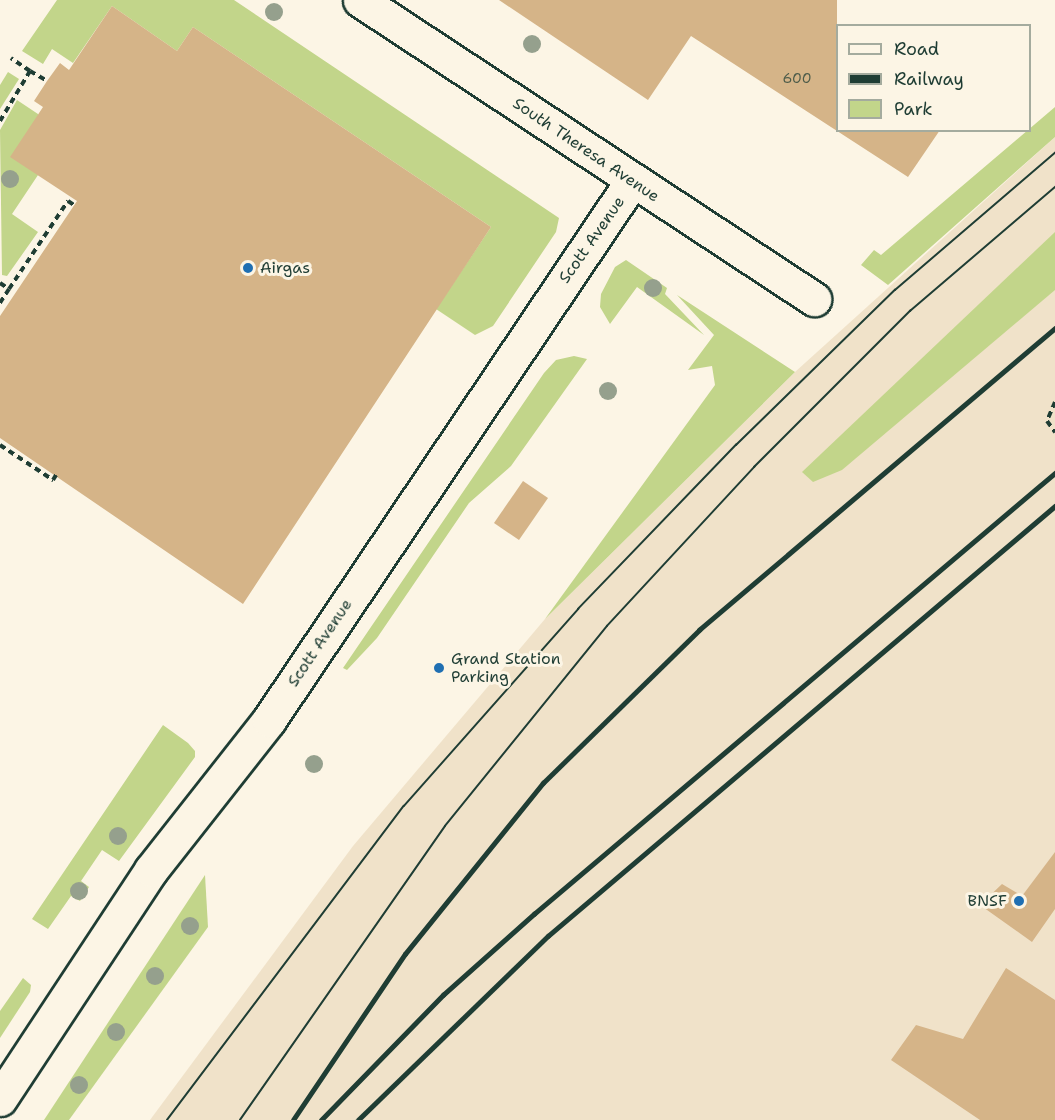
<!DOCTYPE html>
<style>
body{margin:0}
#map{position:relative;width:1055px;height:1120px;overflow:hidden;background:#fcf5e5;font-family:"Shantell Sans",sans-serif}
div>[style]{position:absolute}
.built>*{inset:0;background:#f0e2c9}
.green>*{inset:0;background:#c2d58a}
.building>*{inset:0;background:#d5b488}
.path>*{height:4px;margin-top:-2px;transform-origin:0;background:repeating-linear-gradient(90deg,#1f3d34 0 6px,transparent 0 10.5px)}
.roads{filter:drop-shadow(2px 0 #1f3d34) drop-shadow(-2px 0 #1f3d34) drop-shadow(0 2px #1f3d34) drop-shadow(0 -2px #1f3d34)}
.minor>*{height:33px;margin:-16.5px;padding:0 16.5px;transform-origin:16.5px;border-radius:16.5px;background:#fcf5e5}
.tram>*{height:1.5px;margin:-0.75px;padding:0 0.75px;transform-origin:0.75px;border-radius:0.75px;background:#1f3d34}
.rail>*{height:4.5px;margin:-2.25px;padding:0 2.25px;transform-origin:2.25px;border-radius:2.25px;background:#1f3d34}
.trees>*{width:18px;height:18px;margin:-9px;border-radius:50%;background:#95a08d}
.dots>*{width:16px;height:16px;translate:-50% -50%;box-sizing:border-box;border:3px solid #fcf5e5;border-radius:50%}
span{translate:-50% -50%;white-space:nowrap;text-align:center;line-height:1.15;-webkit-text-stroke:6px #fcf5e5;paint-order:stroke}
.number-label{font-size:14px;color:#4c5b49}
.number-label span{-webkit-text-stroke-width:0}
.street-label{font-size:16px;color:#1f3d34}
.poi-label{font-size:16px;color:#1f3d34}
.left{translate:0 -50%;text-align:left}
.right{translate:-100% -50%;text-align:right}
.legend{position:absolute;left:836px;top:24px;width:195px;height:108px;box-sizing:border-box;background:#fcf5e5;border:2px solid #a4ab9e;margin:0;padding:8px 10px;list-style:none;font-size:18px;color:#1f3d34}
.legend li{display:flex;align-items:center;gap:12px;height:30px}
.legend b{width:30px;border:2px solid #a4ab9e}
</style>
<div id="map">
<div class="built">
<div style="clip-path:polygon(1055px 137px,1055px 1120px,150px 1120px,353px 846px,545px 619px,795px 372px)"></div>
</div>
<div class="green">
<div style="clip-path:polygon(57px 0,234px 0,559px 218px,556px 232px,493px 326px,475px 335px,436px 309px,491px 227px,193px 27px,177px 51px,112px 6px,73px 63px,52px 49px,43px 64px,22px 51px)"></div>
<div style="clip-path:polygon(8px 72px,19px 79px,0 109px,0 85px)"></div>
<div style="clip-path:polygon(17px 100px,38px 114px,38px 175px,12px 214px,38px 232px,7px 276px,2px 275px,0 130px)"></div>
<div style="clip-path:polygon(1055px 107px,1055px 137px,888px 285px,861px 265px,874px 250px,881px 255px)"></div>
<div style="clip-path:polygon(1055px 232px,1055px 290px,842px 470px,813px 482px,802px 472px)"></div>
<div style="clip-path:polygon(626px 260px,667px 288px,665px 294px,704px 335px,637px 287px,610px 324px,600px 307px,601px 294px,615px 267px)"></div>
<div style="clip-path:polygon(677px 295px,795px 372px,545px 619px,715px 385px,712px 366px,688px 370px,714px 335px)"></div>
<div style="clip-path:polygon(574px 356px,587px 359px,511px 466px,469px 503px,377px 638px,347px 670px,343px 668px,544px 373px,556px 360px)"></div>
<div style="clip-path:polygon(163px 725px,188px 743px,195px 751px,195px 757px,119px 861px,102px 850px,81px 881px,89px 887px,80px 901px,71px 896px,48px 929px,32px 919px)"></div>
<div style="clip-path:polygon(205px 875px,208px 927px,69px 1120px,44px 1120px)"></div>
<div style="clip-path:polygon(23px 978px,31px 985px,30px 992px,0 1038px,0 1011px)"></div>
</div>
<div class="building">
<div style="clip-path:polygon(499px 0,837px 0,837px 130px,940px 130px,908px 177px,691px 36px,648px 100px)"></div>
<div style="clip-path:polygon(112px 6px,177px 51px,193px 27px,491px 227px,243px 604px,0 438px,0 316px,77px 201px,10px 157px,43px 107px,34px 101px,47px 81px,60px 63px,69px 70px)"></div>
<div style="clip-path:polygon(523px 481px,548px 498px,519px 540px,494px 523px)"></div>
<div style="clip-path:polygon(1055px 852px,1055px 909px,1032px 942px,980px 905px,1002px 884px,1022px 896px)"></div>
<div style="clip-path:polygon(1006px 968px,1055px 1000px,1055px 1120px,980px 1120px,891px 1060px,916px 1025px,963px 1039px)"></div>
</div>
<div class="path">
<div style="left:30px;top:71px;width:20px;rotate:30deg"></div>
<div style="left:0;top:121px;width:58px;rotate:-59deg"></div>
<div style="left:30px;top:71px;width:23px;rotate:-146deg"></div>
<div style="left:0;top:283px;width:11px;rotate:34deg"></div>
<div style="left:9px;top:289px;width:17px;rotate:123deg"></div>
<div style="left:9px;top:289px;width:106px;rotate:-56.2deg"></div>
<div style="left:68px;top:201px;width:7px;rotate:34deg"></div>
<div style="left:1055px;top:402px;width:21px;rotate:113deg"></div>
<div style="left:1047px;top:421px;width:14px;rotate:54deg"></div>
<div style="left:0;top:445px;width:64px;rotate:33.4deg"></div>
<div style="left:53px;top:480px;width:6px;rotate:-59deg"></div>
</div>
<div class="roads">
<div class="minor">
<div style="left:360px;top:0;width:544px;rotate:33.37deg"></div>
<div style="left:0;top:1099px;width:274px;rotate:-56.6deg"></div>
<div style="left:151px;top:870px;width:191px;rotate:-51.8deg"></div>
<div style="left:269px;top:720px;width:650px;rotate:-56.04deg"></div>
</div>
</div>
<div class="tram">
<div style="left:167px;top:1120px;width:393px;rotate:-53deg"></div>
<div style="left:404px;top:806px;width:263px;rotate:-48.5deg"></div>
<div style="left:578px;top:609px;width:228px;rotate:-46.1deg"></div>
<div style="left:736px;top:445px;width:222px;rotate:-44.3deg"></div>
<div style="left:895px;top:290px;width:211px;rotate:-40.6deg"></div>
<div style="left:240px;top:1120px;width:358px;rotate:-55.1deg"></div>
<div style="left:445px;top:826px;width:257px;rotate:-51deg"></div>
<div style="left:607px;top:626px;width:217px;rotate:-47.2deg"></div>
<div style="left:754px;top:467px;width:221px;rotate:-45deg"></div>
<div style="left:910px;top:311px;width:191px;rotate:-40.5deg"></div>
</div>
<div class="rail">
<div style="left:293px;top:1120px;width:200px;rotate:-56deg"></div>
<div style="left:405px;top:954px;width:220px;rotate:-51.1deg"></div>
<div style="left:543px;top:783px;width:219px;rotate:-44.4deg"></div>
<div style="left:699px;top:630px;width:467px;rotate:-40.3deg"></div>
<div style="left:321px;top:1120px;width:175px;rotate:-45.7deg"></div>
<div style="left:443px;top:995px;width:122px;rotate:-41.7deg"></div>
<div style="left:534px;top:914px;width:683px;rotate:-40.25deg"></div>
<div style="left:358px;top:1120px;width:264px;rotate:-44.1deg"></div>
<div style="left:548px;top:936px;width:665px;rotate:-40.3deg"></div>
</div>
<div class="trees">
<div style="left:274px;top:12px"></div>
<div style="left:532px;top:44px"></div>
<div style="left:10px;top:179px"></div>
<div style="left:653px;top:288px"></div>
<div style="left:608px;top:391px"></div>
<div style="left:314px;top:764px"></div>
<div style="left:118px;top:836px"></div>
<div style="left:79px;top:891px"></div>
<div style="left:190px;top:926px"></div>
<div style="left:155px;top:976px"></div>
<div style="left:116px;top:1032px"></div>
<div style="left:79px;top:1085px"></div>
</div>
<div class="dots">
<div style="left:248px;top:268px;background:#1f6fb2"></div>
<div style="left:439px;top:668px;background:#1f6fb2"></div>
<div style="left:1019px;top:901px;background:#1f6fb2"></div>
</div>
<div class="number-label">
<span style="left:797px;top:78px">600</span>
</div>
<div class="street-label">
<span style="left:586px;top:150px;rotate:34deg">South Theresa Avenue</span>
<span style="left:592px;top:240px;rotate:-55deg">Scott Avenue</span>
<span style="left:320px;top:643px;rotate:-56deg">Scott Avenue</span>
</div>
<div class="poi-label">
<span class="left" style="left:260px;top:268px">Airgas</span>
<span class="left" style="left:451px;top:668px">Grand Station<br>Parking</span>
<span class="right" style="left:1007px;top:901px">BNSF</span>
</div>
<ul class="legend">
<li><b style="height:8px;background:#fcf5e5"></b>Road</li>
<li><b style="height:8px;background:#1f3d34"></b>Railway</li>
<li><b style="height:16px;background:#c2d58a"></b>Park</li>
</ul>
</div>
